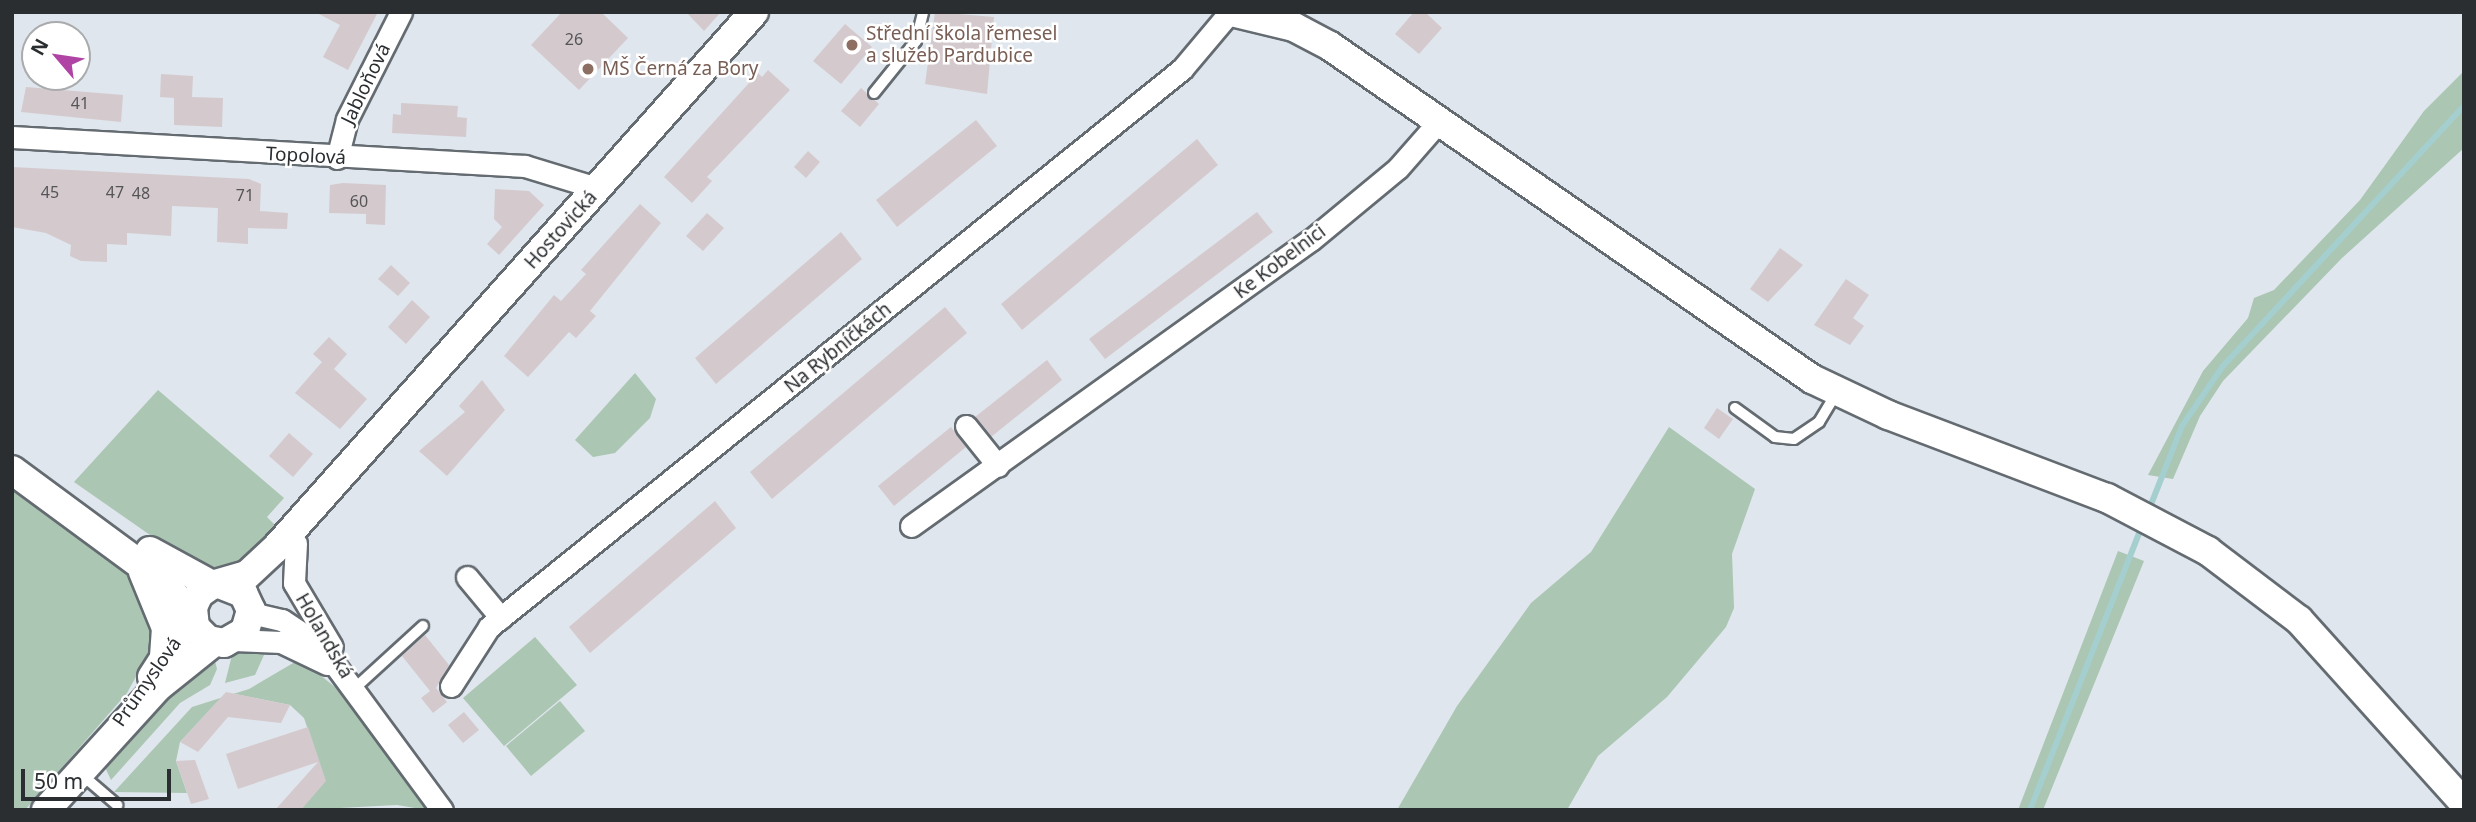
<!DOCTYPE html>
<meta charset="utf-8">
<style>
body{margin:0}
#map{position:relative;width:2476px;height:822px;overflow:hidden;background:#dfe6ed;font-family:"Noto Sans",sans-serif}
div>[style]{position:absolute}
.green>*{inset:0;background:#abc6b3}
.stream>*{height:6px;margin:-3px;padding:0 3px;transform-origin:3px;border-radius:3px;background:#a5cece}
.building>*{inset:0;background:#d4cace}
.roads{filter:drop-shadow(2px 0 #646b71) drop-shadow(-2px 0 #646b71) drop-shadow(0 2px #646b71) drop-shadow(0 -2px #646b71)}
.lane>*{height:10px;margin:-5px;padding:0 5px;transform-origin:5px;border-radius:5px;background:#fff}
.street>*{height:21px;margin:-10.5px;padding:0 10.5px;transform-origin:10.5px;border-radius:10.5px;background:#fff}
.secondary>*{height:28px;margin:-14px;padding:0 14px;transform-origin:14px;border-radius:14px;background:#fff}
.dots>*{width:19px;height:19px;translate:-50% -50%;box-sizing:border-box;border:4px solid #fff;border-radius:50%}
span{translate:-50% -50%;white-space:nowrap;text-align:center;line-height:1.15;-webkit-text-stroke:5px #fff;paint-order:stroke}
.number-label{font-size:16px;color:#555558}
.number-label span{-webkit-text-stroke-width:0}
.education-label{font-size:19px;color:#785e54}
.left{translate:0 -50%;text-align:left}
.street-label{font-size:19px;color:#2b2e31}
.frame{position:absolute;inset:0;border:14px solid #2b2e31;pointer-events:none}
.north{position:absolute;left:21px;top:21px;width:70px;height:70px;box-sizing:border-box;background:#fff;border:2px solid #aaabad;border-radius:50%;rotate:299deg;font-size:19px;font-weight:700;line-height:28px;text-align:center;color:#2b2e31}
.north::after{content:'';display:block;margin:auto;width:24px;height:32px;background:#af44a4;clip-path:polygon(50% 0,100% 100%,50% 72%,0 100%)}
.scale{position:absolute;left:21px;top:769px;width:150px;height:32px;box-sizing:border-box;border:4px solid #2b2e31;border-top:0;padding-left:9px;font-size:21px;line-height:24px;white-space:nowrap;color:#2b2e31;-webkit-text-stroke:5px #fff;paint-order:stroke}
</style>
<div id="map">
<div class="green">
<div style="clip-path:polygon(2464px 71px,2464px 148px,2342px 258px,2223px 381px,2200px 416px,2173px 479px,2148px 475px,2203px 371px,2248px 318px,2254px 298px,2274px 290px,2360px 200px,2424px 111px)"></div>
<div style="clip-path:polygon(635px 373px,656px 399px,650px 418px,615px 453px,593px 457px,575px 440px)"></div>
<div style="clip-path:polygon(158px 390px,284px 498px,267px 517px,278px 528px,238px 567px,214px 571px,193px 565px,74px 482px)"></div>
<div style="clip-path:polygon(1669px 427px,1755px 489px,1732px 554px,1734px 608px,1726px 627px,1667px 697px,1598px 756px,1567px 810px,1397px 810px,1457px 706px,1531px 603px,1591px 552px)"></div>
<div style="clip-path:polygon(12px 487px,97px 542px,143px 587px,152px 618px,149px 653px,127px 693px,25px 810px,12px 810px)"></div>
<div style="clip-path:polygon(2118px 551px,2144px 561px,2043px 810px,2018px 810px)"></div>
<div style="clip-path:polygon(535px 637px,577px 685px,504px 746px,463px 698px)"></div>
<div style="clip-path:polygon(268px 646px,255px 675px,225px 683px,233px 651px)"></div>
<div style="clip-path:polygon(214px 657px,217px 669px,210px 685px,180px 703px,111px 780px,103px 763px,153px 705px)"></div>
<div style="clip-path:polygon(300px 659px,345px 695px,427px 810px,397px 805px,301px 810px,322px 771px,304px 718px,290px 705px,235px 694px,218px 701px,180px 742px,176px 761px,187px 793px,114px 792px,192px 707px,249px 689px)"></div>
<div style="clip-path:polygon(560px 701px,585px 731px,531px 776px,506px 746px)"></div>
</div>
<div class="stream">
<div style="left:2148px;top:512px;width:92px;rotate:-68.4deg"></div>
<div style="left:2182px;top:426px;width:73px;rotate:-55.7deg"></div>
<div style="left:2223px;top:366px;width:355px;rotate:-47.2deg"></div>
<div style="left:2030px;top:810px;width:306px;rotate:-68.5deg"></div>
</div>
<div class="building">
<div style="clip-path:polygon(315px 12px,378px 12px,348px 70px,323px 57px,340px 25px)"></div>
<div style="clip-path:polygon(562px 12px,601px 12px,628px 38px,579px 90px,531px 45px)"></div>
<div style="clip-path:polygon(686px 12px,721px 12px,704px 31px)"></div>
<div style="clip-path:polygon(935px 12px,994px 17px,987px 94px,925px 84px)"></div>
<div style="clip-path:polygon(1414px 12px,1425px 12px,1442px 28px,1419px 54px,1395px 34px)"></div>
<div style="clip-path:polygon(845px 24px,872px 47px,841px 84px,813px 61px)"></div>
<div style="clip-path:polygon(768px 70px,790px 90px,707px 177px,712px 181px,692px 203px,664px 177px,758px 73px,762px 77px)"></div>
<div style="clip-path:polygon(161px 74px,193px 76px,192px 97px,223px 98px,222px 127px,174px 125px,174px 98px,160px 97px)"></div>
<div style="clip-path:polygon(26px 87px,123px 95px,121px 122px,21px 112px)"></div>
<div style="clip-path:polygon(861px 88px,879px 104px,860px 127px,841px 111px)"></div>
<div style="clip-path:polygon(401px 103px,458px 106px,457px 117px,467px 118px,466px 137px,392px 133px,393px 114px,401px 115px)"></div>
<div style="clip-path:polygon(976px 120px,997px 146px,897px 227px,876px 200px)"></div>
<div style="clip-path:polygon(1197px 139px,1218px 165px,1022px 330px,1001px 304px)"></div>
<div style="clip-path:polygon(808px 151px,820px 162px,806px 178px,794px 167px)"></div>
<div style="clip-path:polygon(12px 167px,249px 179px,261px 184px,260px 211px,288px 213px,287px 229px,248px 228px,248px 244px,217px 242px,218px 208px,172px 206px,171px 236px,127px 233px,127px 245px,107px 244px,107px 262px,81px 261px,70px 256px,71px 245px,46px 233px,12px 227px)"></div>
<div style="clip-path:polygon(343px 183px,386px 185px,385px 225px,366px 224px,366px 214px,329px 213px,330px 185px)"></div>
<div style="clip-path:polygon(495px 189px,529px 191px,544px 205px,499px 255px,487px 244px,502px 227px,494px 219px)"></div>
<div style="clip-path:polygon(640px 204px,661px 223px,590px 311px,596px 316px,576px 338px,569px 332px,528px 377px,504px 356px,554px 295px,561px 301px,586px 274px,581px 270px)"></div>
<div style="clip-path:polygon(1257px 212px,1273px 232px,1105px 359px,1089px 339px)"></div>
<div style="clip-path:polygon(707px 213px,724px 228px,703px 251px,686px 236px)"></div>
<div style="clip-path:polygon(841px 232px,862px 259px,716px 384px,695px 358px)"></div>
<div style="clip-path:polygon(1780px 248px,1803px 265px,1768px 302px,1750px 289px)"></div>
<div style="clip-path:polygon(391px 265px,410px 283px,398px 296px,378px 279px)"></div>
<div style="clip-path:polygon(1846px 279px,1869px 295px,1853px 318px,1864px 326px,1850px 345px,1814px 325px)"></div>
<div style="clip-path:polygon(412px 300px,430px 317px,406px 344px,388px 327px)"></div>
<div style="clip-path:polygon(945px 307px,967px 333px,772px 499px,750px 472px)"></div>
<div style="clip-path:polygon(329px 337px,347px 354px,334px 369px,367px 399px,340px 429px,295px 393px,322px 362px,313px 354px)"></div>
<div style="clip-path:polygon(1047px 360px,1062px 380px,991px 437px,975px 417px)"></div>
<div style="clip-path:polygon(482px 380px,505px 410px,447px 476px,419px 451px,465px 412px,459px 406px)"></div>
<div style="clip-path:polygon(1717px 408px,1733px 419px,1719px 439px,1704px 428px)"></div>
<div style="clip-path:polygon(951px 427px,966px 447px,894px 506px,878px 486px)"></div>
<div style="clip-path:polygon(289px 433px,313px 454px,293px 477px,269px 456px)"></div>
<div style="clip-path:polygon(715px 501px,736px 528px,590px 653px,569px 627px)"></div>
<div style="clip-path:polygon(425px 635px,449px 665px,436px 688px,447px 702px,433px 713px,421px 698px,430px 691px,402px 656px)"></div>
<div style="clip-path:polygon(226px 692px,290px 705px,281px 723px,228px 717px,198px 752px,180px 742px)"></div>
<div style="clip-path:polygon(464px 712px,479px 730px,463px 743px,448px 725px)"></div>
<div style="clip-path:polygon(308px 727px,326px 781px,301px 810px,275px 810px,318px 762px,238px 789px,226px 754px)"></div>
<div style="clip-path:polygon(195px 760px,209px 799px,191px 804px,176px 761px)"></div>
</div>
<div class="roads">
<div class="lane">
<div style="left:874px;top:93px;width:67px;rotate:-51.1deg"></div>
<div style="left:916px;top:41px;width:30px;rotate:-76deg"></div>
<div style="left:1735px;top:408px;width:49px;rotate:35.9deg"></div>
<div style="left:1775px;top:437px;width:19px;rotate:6deg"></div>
<div style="left:1794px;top:439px;width:30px;rotate:-34deg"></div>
<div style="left:1819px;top:422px;width:35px;rotate:-59deg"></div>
<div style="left:355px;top:688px;width:92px;rotate:-42.4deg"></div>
<div style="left:81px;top:774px;width:48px;rotate:40.7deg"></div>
</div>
<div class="street">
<div style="left:12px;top:137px;width:514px;rotate:3.24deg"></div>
<div style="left:525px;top:166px;width:75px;rotate:17deg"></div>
<div style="left:337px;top:158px;width:40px;rotate:-75.6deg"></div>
<div style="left:347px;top:119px;width:120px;rotate:-63.2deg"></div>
<div style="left:966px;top:426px;width:51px;rotate:51.3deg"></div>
<div style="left:911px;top:526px;width:492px;rotate:-35.6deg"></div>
<div style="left:1311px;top:240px;width:113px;rotate:-39.6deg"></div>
<div style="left:1398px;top:168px;width:64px;rotate:-48.8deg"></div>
<div style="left:296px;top:543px;width:40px;rotate:92.9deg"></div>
<div style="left:294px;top:583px;width:74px;rotate:59.3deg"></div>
<div style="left:467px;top:577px;width:53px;rotate:50.3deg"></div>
<div style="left:251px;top:613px;width:32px;rotate:13deg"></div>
<div style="left:282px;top:620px;width:47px;rotate:33.7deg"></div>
<div style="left:321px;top:646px;width:204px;rotate:53.6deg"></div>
<div style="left:234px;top:640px;width:47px;rotate:2.4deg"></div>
<div style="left:281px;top:642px;width:51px;rotate:25.6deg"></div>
<div style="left:451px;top:686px;width:70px;rotate:-57.2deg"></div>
<div style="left:489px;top:627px;width:890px;rotate:-38.84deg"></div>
<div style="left:1182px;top:69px;width:75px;rotate:-49.9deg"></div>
</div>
<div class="secondary">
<div style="left:1231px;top:12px;width:65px;rotate:13.4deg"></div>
<div style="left:1294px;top:27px;width:41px;rotate:27.8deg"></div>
<div style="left:1330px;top:46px;width:586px;rotate:34.64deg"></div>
<div style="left:1812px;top:379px;width:84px;rotate:25.3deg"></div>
<div style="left:1888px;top:415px;width:234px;rotate:20.8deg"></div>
<div style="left:2107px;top:498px;width:114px;rotate:27.7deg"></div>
<div style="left:2208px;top:551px;width:114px;rotate:37.2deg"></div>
<div style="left:2299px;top:620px;width:246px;rotate:48deg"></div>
<div style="left:12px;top:470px;width:185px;rotate:36.4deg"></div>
<div style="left:161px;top:580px;width:47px;rotate:48.5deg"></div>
<div style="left:150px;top:551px;width:71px;rotate:28.7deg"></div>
<div style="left:143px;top:572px;width:61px;rotate:67.7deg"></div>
<div style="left:166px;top:628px;width:31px;rotate:94deg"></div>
<div style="left:219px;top:584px;width:26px;rotate:21deg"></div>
<div style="left:243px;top:593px;width:19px;rotate:65deg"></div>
<div style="left:251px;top:610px;width:22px;rotate:106deg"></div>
<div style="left:245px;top:631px;width:24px;rotate:150deg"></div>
<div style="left:224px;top:643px;width:16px;rotate:-169deg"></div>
<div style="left:208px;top:640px;width:18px;rotate:-135deg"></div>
<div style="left:195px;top:627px;width:20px;rotate:-96deg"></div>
<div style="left:193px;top:607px;width:14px;rotate:-65deg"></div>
<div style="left:199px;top:594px;width:16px;rotate:-35deg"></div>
<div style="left:212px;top:585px;width:36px;rotate:-16deg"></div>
<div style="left:247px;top:575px;width:40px;rotate:-43deg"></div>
<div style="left:276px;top:548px;width:718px;rotate:-48.27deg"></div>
<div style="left:152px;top:677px;width:74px;rotate:-57.2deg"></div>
<div style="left:46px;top:810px;width:168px;rotate:-47.7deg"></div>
<div style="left:159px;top:686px;width:70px;rotate:-38.7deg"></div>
</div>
</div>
<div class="dots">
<div style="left:852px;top:45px;background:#8d6e63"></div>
<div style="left:588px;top:69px;background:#8d6e63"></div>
</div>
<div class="number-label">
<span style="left:574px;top:39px">26</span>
<span style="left:80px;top:103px">41</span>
<span style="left:50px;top:192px">45</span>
<span style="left:115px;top:192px">47</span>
<span style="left:141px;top:193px">48</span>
<span style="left:245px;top:195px">71</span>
<span style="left:359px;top:201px">60</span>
</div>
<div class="education-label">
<span class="left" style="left:866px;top:45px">Střední škola řemesel<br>a služeb Pardubice</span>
<span class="left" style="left:602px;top:69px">MŠ Černá za Bory</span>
</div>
<div class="street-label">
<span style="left:366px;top:84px;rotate:-64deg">Jabloňová</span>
<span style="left:306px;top:156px;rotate:3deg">Topolová</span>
<span style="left:561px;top:230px;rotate:-48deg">Hostovická</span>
<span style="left:1280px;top:262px;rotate:-37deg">Ke Kobelnici</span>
<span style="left:838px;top:348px;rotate:-39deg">Na Rybníčkách</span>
<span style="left:324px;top:636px;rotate:60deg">Holandská</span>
<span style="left:147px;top:682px;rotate:-55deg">Průmyslová</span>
</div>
<div class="frame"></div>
<div class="north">N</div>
<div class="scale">50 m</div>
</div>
